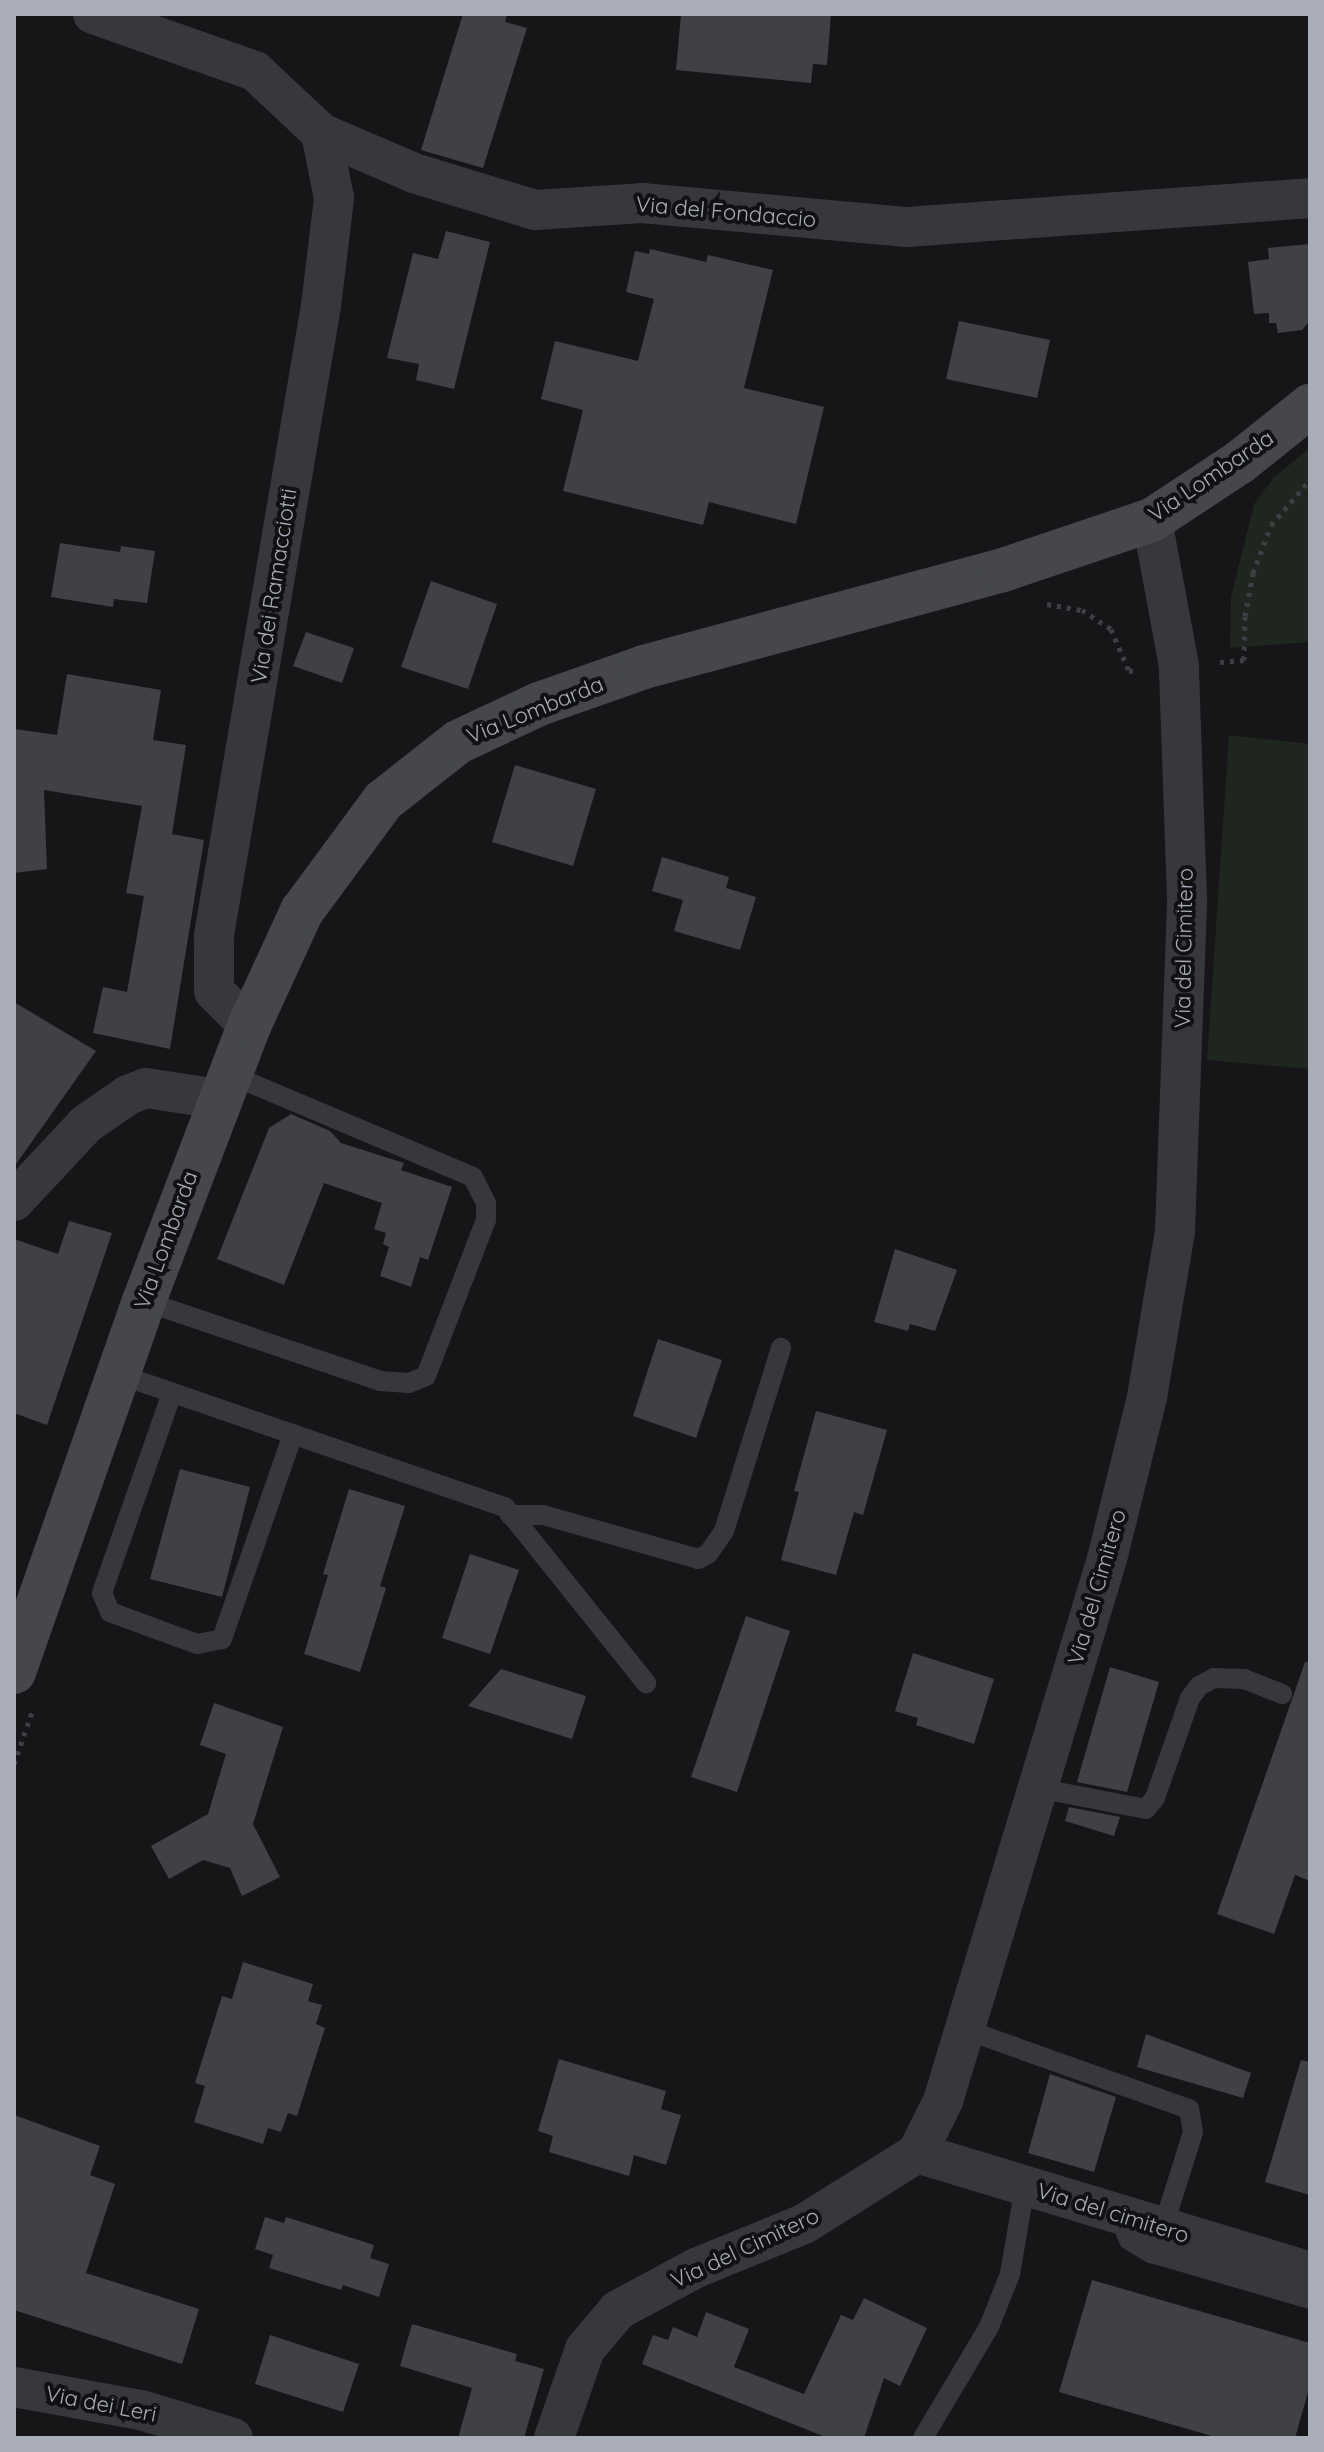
<!DOCTYPE html>
<style>
body{margin:0}
#map{position:relative;width:1324px;height:2452px;overflow:hidden;background:#161618;font-family:Quicksand,sans-serif}
div>[style]{position:absolute}
.green>*{inset:0;background:#1e261f}
.building>*{inset:0;background:#404145}
.path>*{height:5px;margin-top:-2.5px;transform-origin:0;background:repeating-linear-gradient(90deg,#3d3f44 0 4px,transparent 0 10px)}
.lane>*{height:20px;margin:-10px;padding:0 10px;transform-origin:10px;border-radius:10px;background:#37383d}
.street>*{height:40px;margin:-20px;padding:0 20px;transform-origin:20px;border-radius:20px;background:#37383d}
.secondary>*{height:44px;margin:-22px;padding:0 22px;transform-origin:22px;border-radius:22px;background:#45474d}
span{translate:-50% -50%;white-space:nowrap;text-align:center;line-height:1.15;-webkit-text-stroke:8px #111113;paint-order:stroke}
.street-label{font-size:22px;color:#a8adb8}
.frame{position:absolute;inset:0;border:16px solid #a8adb8;pointer-events:none}
</style>
<div id="map">
<div class="green">
<div style="clip-path:polygon(1310px 448px,1310px 642px,1230px 648px,1231px 597px,1254px 504px,1274px 477px)"></div>
<div style="clip-path:polygon(1229px 735px,1310px 744px,1310px 1069px,1207px 1060px)"></div>
</div>
<div class="building">
<div style="clip-path:polygon(463px 14px,507px 14px,505px 22px,527px 28px,483px 168px,421px 150px)"></div>
<div style="clip-path:polygon(681px 14px,831px 14px,827px 65px,813px 64px,811px 83px,676px 70px)"></div>
<div style="clip-path:polygon(446px 231px,490px 242px,454px 389px,416px 380px,419px 364px,387px 358px,413px 253px,438px 259px)"></div>
<div style="clip-path:polygon(1310px 244px,1310px 321px,1302px 330px,1278px 333px,1276px 323px,1269px 323px,1269px 313px,1254px 314px,1248px 262px,1269px 259px,1268px 248px)"></div>
<div style="clip-path:polygon(650px 249px,706px 262px,708px 255px,773px 270px,744px 388px,824px 407px,796px 524px,709px 502px,703px 525px,563px 491px,583px 410px,541px 399px,555px 341px,638px 361px,654px 299px,626px 292px,635px 251px,649px 254px)"></div>
<div style="clip-path:polygon(959px 321px,1050px 340px,1037px 398px,946px 379px)"></div>
<div style="clip-path:polygon(60px 543px,120px 552px,121px 546px,155px 551px,147px 603px,114px 599px,113px 607px,51px 597px)"></div>
<div style="clip-path:polygon(431px 581px,497px 604px,468px 689px,401px 667px)"></div>
<div style="clip-path:polygon(306px 632px,354px 648px,342px 683px,293px 666px)"></div>
<div style="clip-path:polygon(67px 674px,161px 690px,153px 740px,186px 745px,172px 834px,204px 840px,170px 1049px,93px 1033px,103px 987px,127px 992px,144px 896px,126px 893px,142px 806px,44px 790px,47px 869px,14px 873px,14px 729px,57px 735px)"></div>
<div style="clip-path:polygon(515px 765px,596px 789px,573px 866px,492px 842px)"></div>
<div style="clip-path:polygon(662px 857px,729px 877px,726px 888px,756px 897px,740px 950px,674px 931px,683px 900px,652px 891px)"></div>
<div style="clip-path:polygon(14px 1002px,96px 1051px,14px 1167px)"></div>
<div style="clip-path:polygon(291px 1114px,330px 1131px,341px 1143px,404px 1163px,401px 1170px,452px 1187px,428px 1260px,420px 1257px,411px 1287px,380px 1276px,389px 1247px,383px 1244px,386px 1233px,374px 1229px,382px 1203px,324px 1183px,284px 1285px,217px 1259px,269px 1128px)"></div>
<div style="clip-path:polygon(69px 1221px,112px 1233px,47px 1425px,14px 1413px,14px 1239px,58px 1254px)"></div>
<div style="clip-path:polygon(895px 1249px,957px 1270px,935px 1331px,910px 1324px,908px 1331px,874px 1322px)"></div>
<div style="clip-path:polygon(658px 1339px,722px 1360px,696px 1438px,633px 1416px)"></div>
<div style="clip-path:polygon(816px 1411px,887px 1430px,863px 1515px,854px 1512px,836px 1575px,781px 1560px,799px 1492px,794px 1491px)"></div>
<div style="clip-path:polygon(180px 1469px,250px 1487px,222px 1597px,150px 1579px)"></div>
<div style="clip-path:polygon(349px 1489px,405px 1506px,380px 1586px,386px 1588px,360px 1672px,304px 1654px,328px 1575px,323px 1574px)"></div>
<div style="clip-path:polygon(470px 1554px,519px 1570px,490px 1654px,442px 1638px)"></div>
<div style="clip-path:polygon(746px 1616px,790px 1631px,737px 1792px,691px 1777px)"></div>
<div style="clip-path:polygon(913px 1653px,994px 1679px,974px 1744px,916px 1725px,918px 1718px,895px 1711px)"></div>
<div style="clip-path:polygon(1305px 1662px,1310px 1662px,1310px 1881px,1295px 1875px,1274px 1934px,1217px 1914px)"></div>
<div style="clip-path:polygon(1110px 1667px,1159px 1682px,1127px 1792px,1077px 1782px)"></div>
<div style="clip-path:polygon(501px 1669px,586px 1696px,572px 1739px,468px 1706px)"></div>
<div style="clip-path:polygon(214px 1703px,283px 1727px,253px 1824px,280px 1877px,242px 1896px,230px 1868px,203px 1860px,169px 1879px,151px 1846px,208px 1814px,226px 1754px,200px 1745px)"></div>
<div style="clip-path:polygon(1069px 1807px,1120px 1817px,1114px 1836px,1065px 1821px)"></div>
<div style="clip-path:polygon(243px 1962px,313px 1984px,308px 2001px,322px 2005px,316px 2024px,325px 2028px,297px 2116px,288px 2113px,281px 2132px,268px 2128px,263px 2144px,194px 2122px,205px 2086px,195px 2083px,222px 1996px,232px 1999px)"></div>
<div style="clip-path:polygon(1146px 2034px,1251px 2073px,1243px 2098px,1137px 2067px)"></div>
<div style="clip-path:polygon(559px 2059px,666px 2091px,661px 2109px,681px 2115px,666px 2165px,634px 2155px,629px 2176px,549px 2152px,553px 2136px,538px 2131px)"></div>
<div style="clip-path:polygon(1301px 2060px,1310px 2062px,1310px 2195px,1265px 2182px)"></div>
<div style="clip-path:polygon(1050px 2074px,1116px 2097px,1094px 2172px,1028px 2153px)"></div>
<div style="clip-path:polygon(14px 2115px,100px 2146px,90px 2175px,115px 2184px,86px 2273px,199px 2309px,182px 2364px,14px 2310px)"></div>
<div style="clip-path:polygon(265px 2217px,284px 2223px,286px 2217px,374px 2245px,370px 2258px,389px 2264px,379px 2297px,343px 2285px,341px 2290px,269px 2268px,273px 2255px,255px 2249px)"></div>
<div style="clip-path:polygon(1092px 2280px,1310px 2343px,1310px 2385px,1295px 2438px,1219px 2438px,1059px 2392px)"></div>
<div style="clip-path:polygon(864px 2298px,927px 2328px,900px 2386px,884px 2378px,864px 2438px,828px 2438px,642px 2364px,653px 2335px,668px 2340px,673px 2327px,697px 2337px,706px 2312px,749px 2329px,734px 2367px,804px 2394px,841px 2315px,853px 2320px)"></div>
<div style="clip-path:polygon(412px 2324px,517px 2354px,515px 2361px,544px 2369px,524px 2438px,458px 2438px,472px 2388px,400px 2366px)"></div>
<div style="clip-path:polygon(270px 2335px,359px 2364px,343px 2412px,255px 2384px)"></div>
</div>
<div class="path">
<div style="left:1047px;top:604px;width:36px;rotate:10deg"></div>
<div style="left:1082px;top:610px;width:35px;rotate:33deg"></div>
<div style="left:1111px;top:629px;width:46px;rotate:66.8deg"></div>
<div style="left:1129px;top:671px;width:10px;rotate:-6deg"></div>
<div style="left:1220px;top:662px;width:24px;rotate:-5deg"></div>
<div style="left:1244px;top:660px;width:44px;rotate:-88.7deg"></div>
<div style="left:1245px;top:616px;width:44px;rotate:-79.5deg"></div>
<div style="left:1253px;top:573px;width:51px;rotate:-69.4deg"></div>
<div style="left:1271px;top:525px;width:60px;rotate:-49.1deg"></div>
<div style="left:14px;top:1764px;width:55px;rotate:-70.9deg"></div>
</div>
<div class="lane">
<div style="left:144px;top:1301px;width:249px;rotate:18.7deg"></div>
<div style="left:380px;top:1381px;width:29px;rotate:4deg"></div>
<div style="left:409px;top:1383px;width:18px;rotate:-22deg"></div>
<div style="left:426px;top:1376px;width:167px;rotate:-69deg"></div>
<div style="left:486px;top:1220px;width:17px;rotate:-90deg"></div>
<div style="left:486px;top:1203px;width:29px;rotate:-117deg"></div>
<div style="left:473px;top:1177px;width:265px;rotate:-157.1deg"></div>
<div style="left:118px;top:1374px;width:409px;rotate:19deg"></div>
<div style="left:505px;top:1507px;width:226px;rotate:51.3deg"></div>
<div style="left:172px;top:1393px;width:212px;rotate:109.3deg"></div>
<div style="left:102px;top:1593px;width:21px;rotate:67deg"></div>
<div style="left:110px;top:1612px;width:93px;rotate:20.2deg"></div>
<div style="left:197px;top:1644px;width:25px;rotate:-11deg"></div>
<div style="left:222px;top:1639px;width:217px;rotate:-70.9deg"></div>
<div style="left:510px;top:1515px;width:33px"></div>
<div style="left:543px;top:1515px;width:161px;rotate:15.8deg"></div>
<div style="left:698px;top:1559px;width:11px;rotate:-27deg"></div>
<div style="left:708px;top:1554px;width:28px;rotate:-55deg"></div>
<div style="left:724px;top:1531px;width:192px;rotate:-72.7deg"></div>
<div style="left:1037px;top:1788px;width:111px;rotate:10.9deg"></div>
<div style="left:1146px;top:1809px;width:14px;rotate:-51deg"></div>
<div style="left:1155px;top:1798px;width:106px;rotate:-70.7deg"></div>
<div style="left:1190px;top:1698px;width:15px;rotate:-53deg"></div>
<div style="left:1199px;top:1686px;width:17px;rotate:-28deg"></div>
<div style="left:1214px;top:1678px;width:30px;rotate:2deg"></div>
<div style="left:1244px;top:1679px;width:41px;rotate:21.5deg"></div>
<div style="left:964px;top:2029px;width:239px;rotate:19.6deg"></div>
<div style="left:1189px;top:2109px;width:23px;rotate:80deg"></div>
<div style="left:1193px;top:2132px;width:101px;rotate:107.4deg"></div>
<div style="left:1118px;top:2214px;width:28px;rotate:67deg"></div>
<div style="left:1129px;top:2240px;width:26px;rotate:31deg"></div>
<div style="left:1151px;top:2253px;width:166px;rotate:16.1deg"></div>
<div style="left:923px;top:2438px;width:129px;rotate:-59.3deg"></div>
<div style="left:989px;top:2327px;width:57px;rotate:-68.4deg"></div>
<div style="left:1010px;top:2274px;width:89px;rotate:-80.3deg"></div>
</div>
<div class="street">
<div style="left:93px;top:14px;width:172px;rotate:19.4deg"></div>
<div style="left:255px;top:71px;width:91px;rotate:43.2deg"></div>
<div style="left:321px;top:133px;width:101px;rotate:23.3deg"></div>
<div style="left:414px;top:173px;width:127px;rotate:17deg"></div>
<div style="left:535px;top:210px;width:107px;rotate:-3.7deg"></div>
<div style="left:642px;top:203px;width:266px;rotate:5.2deg"></div>
<div style="left:907px;top:227px;width:404px;rotate:-4.1deg"></div>
<div style="left:249px;top:1026px;width:49px;rotate:-135deg"></div>
<div style="left:214px;top:991px;width:56px;rotate:-90deg"></div>
<div style="left:214px;top:935px;width:638px;rotate:-80.35deg"></div>
<div style="left:321px;top:306px;width:109px;rotate:-83.1deg"></div>
<div style="left:334px;top:198px;width:66px;rotate:-101.3deg"></div>
<div style="left:14px;top:1201px;width:105px;rotate:-46.9deg"></div>
<div style="left:86px;top:1124px;width:51px;rotate:-34.6deg"></div>
<div style="left:128px;top:1095px;width:19px;rotate:-21deg"></div>
<div style="left:146px;top:1088px;width:73px;rotate:8.7deg"></div>
<div style="left:917px;top:2153px;width:411px;rotate:16.8deg"></div>
<div style="left:14px;top:2387px;width:129px;rotate:10.3deg"></div>
<div style="left:141px;top:2410px;width:96px;rotate:16.9deg"></div>
<div style="left:554px;top:2438px;width:94px;rotate:-70.8deg"></div>
<div style="left:585px;top:2349px;width:51px;rotate:-49.8deg"></div>
<div style="left:618px;top:2310px;width:89px;rotate:-28.3deg"></div>
<div style="left:696px;top:2268px;width:117px;rotate:-22.2deg"></div>
<div style="left:804px;top:2224px;width:133px;rotate:-32.1deg"></div>
<div style="left:917px;top:2153px;width:58px;rotate:-63.4deg"></div>
<div style="left:943px;top:2101px;width:566px;rotate:-73.17deg"></div>
<div style="left:1107px;top:1559px;width:167px;rotate:-76.1deg"></div>
<div style="left:1147px;top:1397px;width:168px;rotate:-80.4deg"></div>
<div style="left:1175px;top:1231px;width:331px;rotate:-87.9deg"></div>
<div style="left:1187px;top:900px;width:234px;rotate:-92deg"></div>
<div style="left:1179px;top:666px;width:148px;rotate:-100.5deg"></div>
</div>
<div class="secondary">
<div style="left:14px;top:1672px;width:393px;rotate:-70.7deg"></div>
<div style="left:144px;top:1301px;width:294px;rotate:-69.1deg"></div>
<div style="left:249px;top:1026px;width:127px;rotate:-65.3deg"></div>
<div style="left:302px;top:911px;width:137px;rotate:-53.6deg"></div>
<div style="left:383px;top:801px;width:95px;rotate:-38.2deg"></div>
<div style="left:458px;top:742px;width:89px;rotate:-25.1deg"></div>
<div style="left:539px;top:704px;width:111px;rotate:-19.4deg"></div>
<div style="left:644px;top:667px;width:372px;rotate:-15.1deg"></div>
<div style="left:1003px;top:570px;width:157px;rotate:-18.6deg"></div>
<div style="left:1152px;top:520px;width:105px;rotate:-33.4deg"></div>
<div style="left:1240px;top:462px;width:90px;rotate:-38.7deg"></div>
</div>
<div class="street-label">
<span style="left:726px;top:212px;rotate:5deg">Via del Fondaccio</span>
<span style="left:1211px;top:476px;rotate:-34deg">Via Lombarda</span>
<span style="left:274px;top:586px;rotate:-81deg">Via dei Ramacciotti</span>
<span style="left:535px;top:710px;rotate:-22deg">Via Lombarda</span>
<span style="left:1184px;top:948px;rotate:-89deg">Via del Cimitero</span>
<span style="left:166px;top:1240px;rotate:-70deg">Via Lombarda</span>
<span style="left:1097px;top:1587px;rotate:-74deg">Via del Cimitero</span>
<span style="left:1113px;top:2213px;rotate:17deg">Via del cimitero</span>
<span style="left:745px;top:2248px;rotate:-25deg">Via del Cimitero</span>
<span style="left:101px;top:2404px;rotate:11deg">Via dei Leri</span>
</div>
<div class="frame"></div>
</div>
